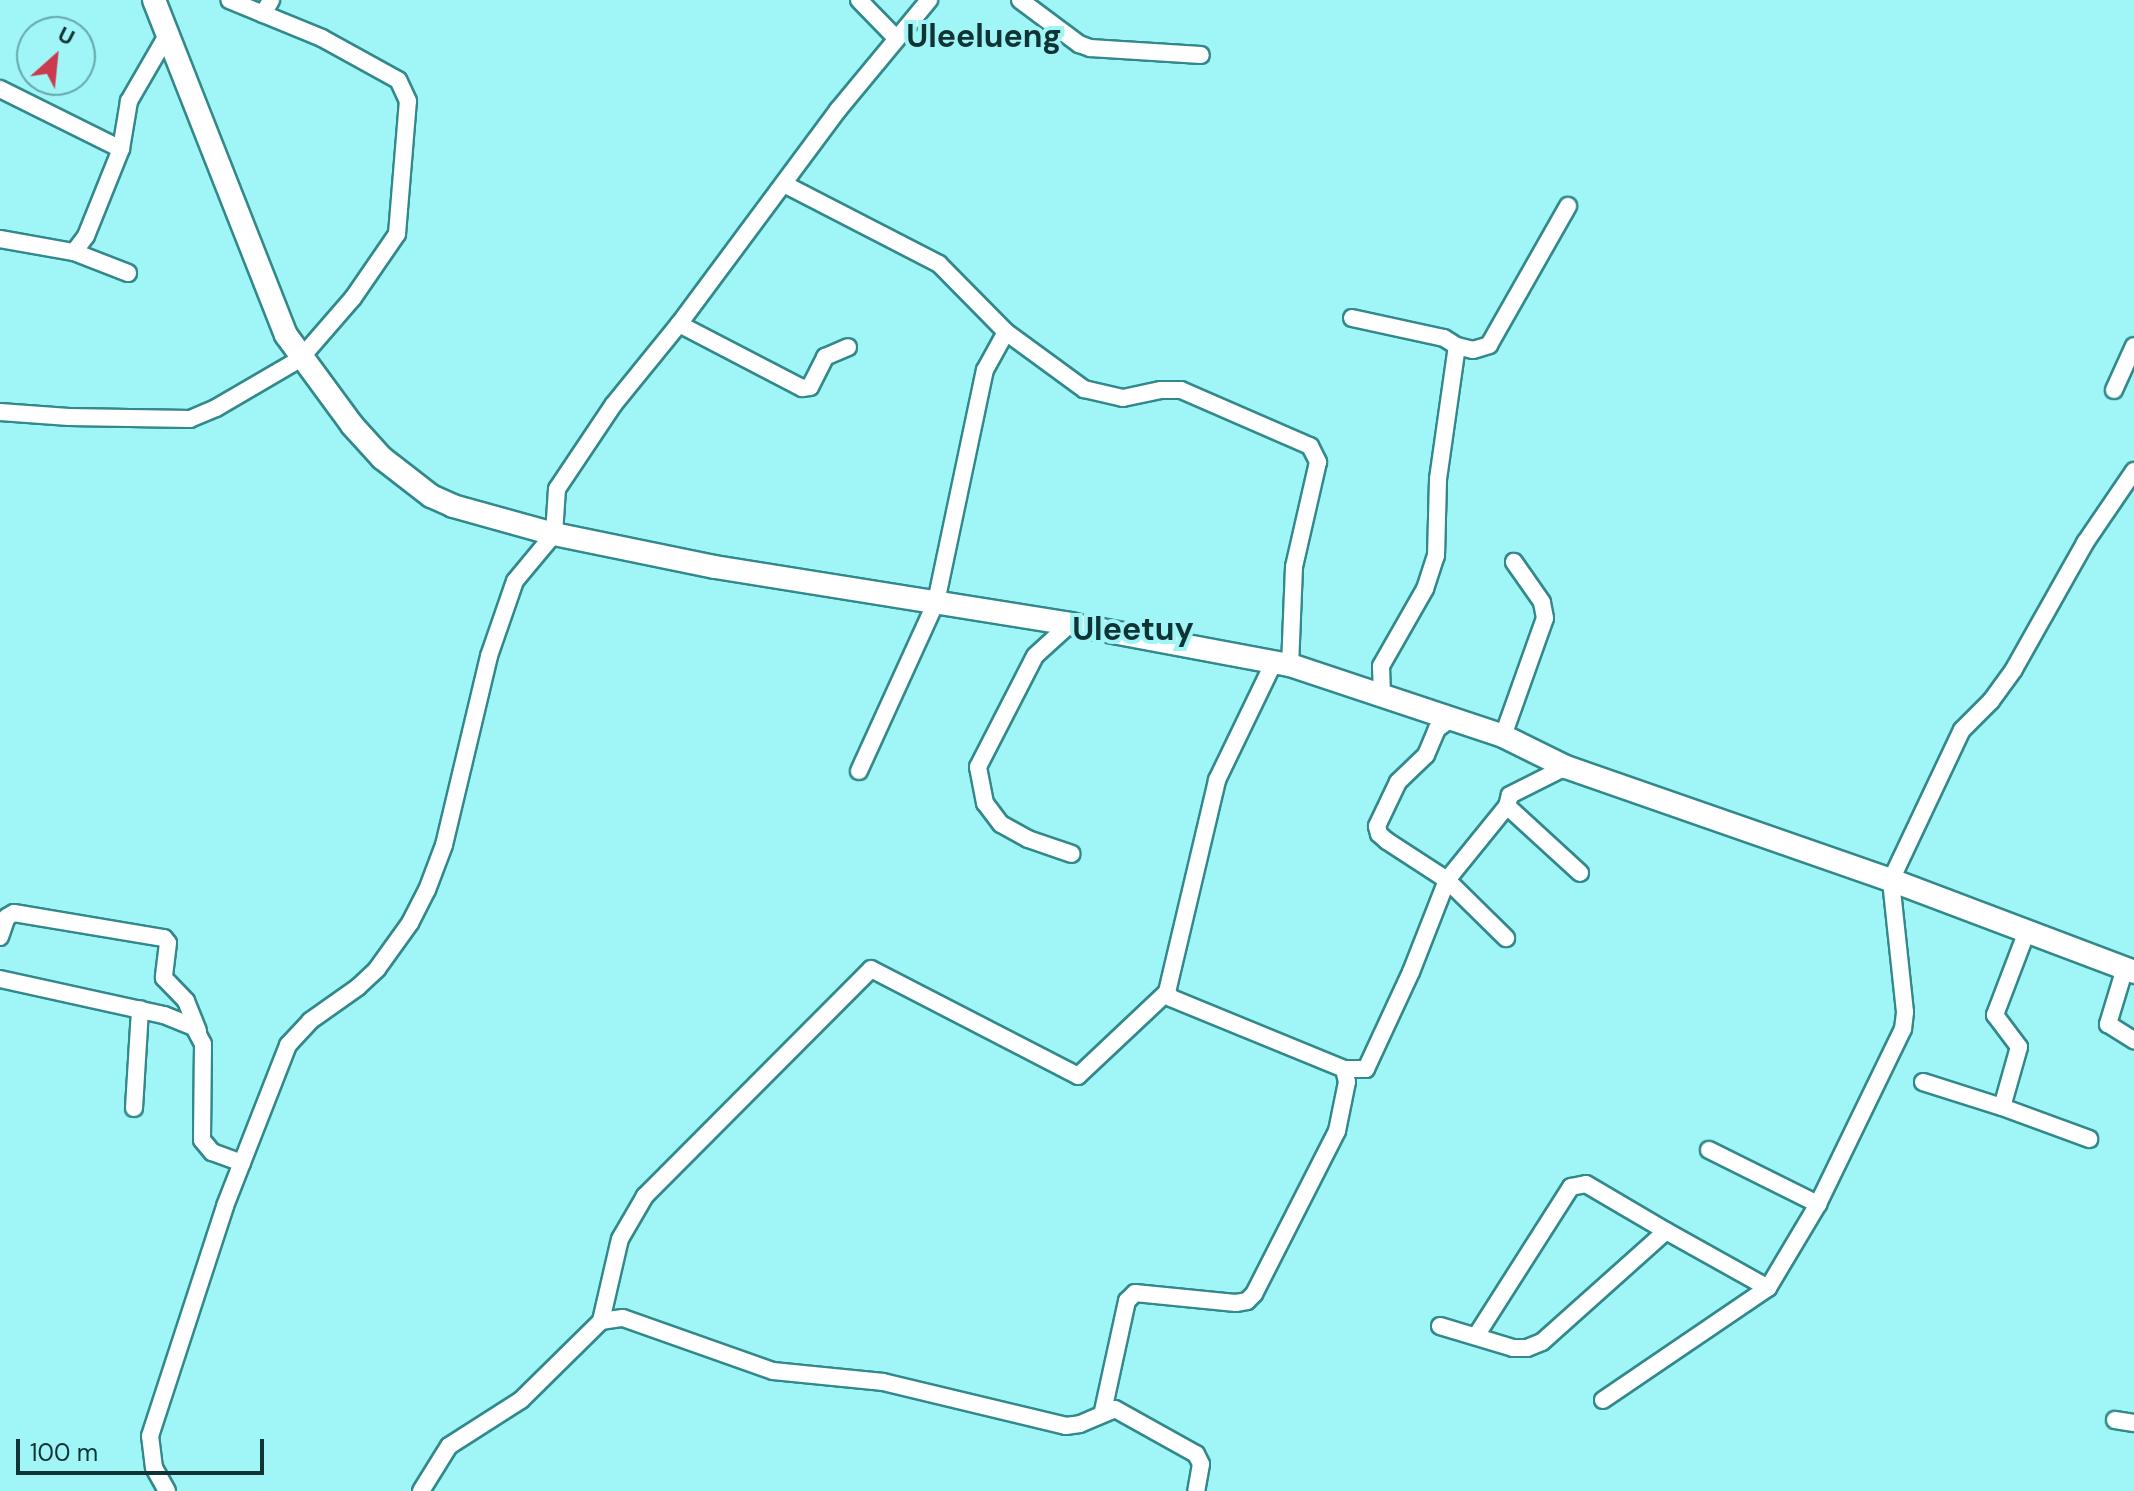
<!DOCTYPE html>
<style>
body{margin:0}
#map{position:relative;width:2134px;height:1491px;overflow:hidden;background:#a0f5f6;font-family:"DM Sans",sans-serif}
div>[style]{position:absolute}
.roads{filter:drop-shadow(2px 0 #32898b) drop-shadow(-2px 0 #32898b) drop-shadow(0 2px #32898b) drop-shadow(0 -2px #32898b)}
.street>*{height:16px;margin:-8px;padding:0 8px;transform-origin:8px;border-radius:8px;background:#fff}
.secondary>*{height:22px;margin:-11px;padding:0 11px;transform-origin:11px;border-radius:11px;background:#fff}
span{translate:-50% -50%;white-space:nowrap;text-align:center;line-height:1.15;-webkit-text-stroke:8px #a0f5f6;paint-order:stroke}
.quarter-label{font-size:32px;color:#103435;font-weight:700}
.north{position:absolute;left:16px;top:16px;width:80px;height:80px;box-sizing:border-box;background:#a0f5f6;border:2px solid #66a8a9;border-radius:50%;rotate:27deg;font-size:22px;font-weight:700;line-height:32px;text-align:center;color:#103435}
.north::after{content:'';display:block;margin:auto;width:28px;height:36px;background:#cb3b50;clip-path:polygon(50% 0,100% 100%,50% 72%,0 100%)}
.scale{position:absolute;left:16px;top:1439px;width:248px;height:36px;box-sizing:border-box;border:4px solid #103435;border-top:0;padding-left:10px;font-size:24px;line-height:28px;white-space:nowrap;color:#103435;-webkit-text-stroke:6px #a0f5f6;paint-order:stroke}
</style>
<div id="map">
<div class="roads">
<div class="street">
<div style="left:859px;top:0;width:53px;rotate:45.8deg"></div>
<div style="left:1020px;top:0;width:74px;rotate:36.7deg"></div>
<div style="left:1079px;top:44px;width:12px;rotate:20deg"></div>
<div style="left:1090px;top:48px;width:111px;rotate:3.6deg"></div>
<div style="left:263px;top:14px;width:16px;rotate:-60deg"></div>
<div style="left:0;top:89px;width:135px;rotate:26.4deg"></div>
<div style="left:784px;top:184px;width:174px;rotate:27.3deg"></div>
<div style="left:939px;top:264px;width:95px;rotate:45.4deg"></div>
<div style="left:1006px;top:332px;width:97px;rotate:36.2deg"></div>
<div style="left:1084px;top:389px;width:40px;rotate:13deg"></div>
<div style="left:1123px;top:398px;width:39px;rotate:-12deg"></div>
<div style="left:1161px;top:390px;width:20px"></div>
<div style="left:1181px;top:390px;width:141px;rotate:23.5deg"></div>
<div style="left:1310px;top:446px;width:18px;rotate:63deg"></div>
<div style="left:1318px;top:462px;width:108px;rotate:102.9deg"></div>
<div style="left:1294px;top:567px;width:98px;rotate:92.3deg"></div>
<div style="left:0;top:239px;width:75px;rotate:10deg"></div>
<div style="left:74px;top:252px;width:20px;rotate:-53deg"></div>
<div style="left:86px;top:236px;width:94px;rotate:-68.1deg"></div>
<div style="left:121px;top:149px;width:49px;rotate:-80.5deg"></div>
<div style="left:129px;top:101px;width:80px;rotate:-59.9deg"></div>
<div style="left:74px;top:252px;width:58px;rotate:21.3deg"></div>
<div style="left:1352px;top:318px;width:94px;rotate:12.3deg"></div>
<div style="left:1444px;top:338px;width:15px;rotate:32deg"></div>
<div style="left:1457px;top:346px;width:16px;rotate:14deg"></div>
<div style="left:1473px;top:350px;width:17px;rotate:-17deg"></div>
<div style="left:1489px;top:345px;width:160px;rotate:-60.4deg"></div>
<div style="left:679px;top:324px;width:139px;rotate:27.5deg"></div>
<div style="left:802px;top:388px;width:8px;rotate:-7deg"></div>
<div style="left:810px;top:387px;width:34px;rotate:-63deg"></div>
<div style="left:825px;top:357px;width:25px;rotate:-23deg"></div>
<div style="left:2114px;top:390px;width:48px;rotate:-65.6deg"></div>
<div style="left:0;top:412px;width:69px;rotate:4.1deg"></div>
<div style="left:69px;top:417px;width:121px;rotate:0.9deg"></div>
<div style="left:190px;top:419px;width:28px;rotate:-23deg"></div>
<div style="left:216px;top:408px;width:97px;rotate:-30.3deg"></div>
<div style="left:300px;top:359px;width:81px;rotate:-49deg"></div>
<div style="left:353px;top:298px;width:78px;rotate:-55.5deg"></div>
<div style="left:397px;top:234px;width:133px;rotate:-85.3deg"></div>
<div style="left:408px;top:101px;width:23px;rotate:-115deg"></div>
<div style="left:398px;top:80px;width:87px;rotate:-151.1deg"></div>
<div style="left:322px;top:38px;width:100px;rotate:-157.8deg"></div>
<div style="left:1070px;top:624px;width:47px;rotate:137.6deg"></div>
<div style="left:1035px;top:656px;width:125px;rotate:117.2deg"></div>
<div style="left:978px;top:767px;width:37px;rotate:79deg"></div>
<div style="left:985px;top:803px;width:26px;rotate:53deg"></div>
<div style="left:1001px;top:824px;width:31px;rotate:29deg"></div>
<div style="left:1028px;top:839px;width:46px;rotate:18.8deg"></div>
<div style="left:1382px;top:695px;width:29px;rotate:-92deg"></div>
<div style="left:1381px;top:666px;width:89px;rotate:-60.3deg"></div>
<div style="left:1425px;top:589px;width:35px;rotate:-72deg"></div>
<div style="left:1436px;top:556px;width:77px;rotate:-88.5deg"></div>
<div style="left:1438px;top:479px;width:134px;rotate:-81.9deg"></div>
<div style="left:1452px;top:718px;width:19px;rotate:144deg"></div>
<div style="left:1437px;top:729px;width:28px;rotate:113deg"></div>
<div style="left:1426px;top:755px;width:39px;rotate:136deg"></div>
<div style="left:1398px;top:782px;width:49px;rotate:115.5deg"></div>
<div style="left:1377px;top:826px;width:8px;rotate:76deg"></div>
<div style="left:1379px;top:834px;width:11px;rotate:41deg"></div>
<div style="left:1387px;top:841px;width:72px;rotate:33deg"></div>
<div style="left:1447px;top:880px;width:83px;rotate:44.5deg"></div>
<div style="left:1503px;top:736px;width:125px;rotate:-70.4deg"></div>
<div style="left:1545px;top:618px;width:16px;rotate:-101deg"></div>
<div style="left:1542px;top:602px;width:49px;rotate:-125deg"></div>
<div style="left:859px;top:771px;width:186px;rotate:-65.5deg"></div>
<div style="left:936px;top:602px;width:237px;rotate:-78.1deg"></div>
<div style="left:985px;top:370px;width:43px;rotate:-61.1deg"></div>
<div style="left:1507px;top:806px;width:99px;rotate:42.5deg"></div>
<div style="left:2027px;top:931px;width:90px;rotate:110.9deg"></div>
<div style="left:1995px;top:1015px;width:40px;rotate:53deg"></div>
<div style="left:2019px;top:1047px;width:62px;rotate:105.8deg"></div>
<div style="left:2002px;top:1107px;width:93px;rotate:20.2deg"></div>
<div style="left:0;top:937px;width:21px;rotate:-71deg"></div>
<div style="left:7px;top:917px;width:8px;rotate:-30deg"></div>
<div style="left:14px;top:913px;width:152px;rotate:9.5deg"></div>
<div style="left:164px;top:938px;width:6px;rotate:51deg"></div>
<div style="left:168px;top:943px;width:35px;rotate:97deg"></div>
<div style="left:164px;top:978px;width:32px;rotate:46deg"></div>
<div style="left:186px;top:1001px;width:32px;rotate:68deg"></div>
<div style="left:2125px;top:968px;width:59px;rotate:106.9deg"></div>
<div style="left:2108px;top:1024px;width:31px;rotate:32deg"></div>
<div style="left:0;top:979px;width:168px;rotate:12.4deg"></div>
<div style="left:164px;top:1015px;width:32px;rotate:22deg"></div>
<div style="left:194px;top:1027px;width:19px;rotate:62deg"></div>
<div style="left:203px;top:1044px;width:96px;rotate:90.6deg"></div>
<div style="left:202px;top:1140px;width:16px;rotate:50deg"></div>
<div style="left:212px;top:1152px;width:32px;rotate:20deg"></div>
<div style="left:1167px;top:992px;width:7px;rotate:56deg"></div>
<div style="left:1171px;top:998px;width:187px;rotate:22.3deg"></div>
<div style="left:1344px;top:1069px;width:22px"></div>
<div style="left:1366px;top:1069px;width:107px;rotate:-65.1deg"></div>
<div style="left:1411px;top:972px;width:99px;rotate:-68.6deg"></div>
<div style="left:1447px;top:880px;width:95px;rotate:-51deg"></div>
<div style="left:1507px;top:806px;width:11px;rotate:-75deg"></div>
<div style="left:1510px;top:795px;width:63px;rotate:-26.6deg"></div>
<div style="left:1923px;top:1082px;width:83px;rotate:17.6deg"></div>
<div style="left:134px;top:1108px;width:99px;rotate:-86.5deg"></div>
<div style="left:1709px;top:1150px;width:122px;rotate:26.4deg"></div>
<div style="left:601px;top:1321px;width:84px;rotate:-77deg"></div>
<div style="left:620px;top:1239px;width:50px;rotate:-59.8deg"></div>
<div style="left:645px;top:1196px;width:320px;rotate:-45.1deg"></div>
<div style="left:871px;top:969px;width:233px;rotate:27.3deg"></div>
<div style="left:1078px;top:1076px;width:122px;rotate:-43.3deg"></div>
<div style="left:1167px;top:992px;width:218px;rotate:-76.7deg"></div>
<div style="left:1217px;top:780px;width:131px;rotate:-64.2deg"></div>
<div style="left:1440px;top:1326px;width:76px;rotate:16.8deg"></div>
<div style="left:1513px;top:1348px;width:14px"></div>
<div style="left:1527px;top:1348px;width:16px;rotate:-22deg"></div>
<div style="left:1542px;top:1342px;width:166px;rotate:-41.8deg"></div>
<div style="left:1666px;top:1231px;width:117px;rotate:29.2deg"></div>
<div style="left:1476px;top:1336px;width:177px;rotate:-57.5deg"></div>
<div style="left:1571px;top:1187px;width:15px;rotate:-11deg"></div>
<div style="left:1586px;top:1184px;width:93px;rotate:30.4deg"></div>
<div style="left:1603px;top:1400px;width:199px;rotate:-34.2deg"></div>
<div style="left:1768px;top:1288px;width:98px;rotate:-59.2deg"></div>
<div style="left:1818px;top:1204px;width:195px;rotate:-64.1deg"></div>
<div style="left:1903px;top:1029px;width:17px;rotate:-83deg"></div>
<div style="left:1905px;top:1012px;width:133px;rotate:-96.1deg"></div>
<div style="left:1891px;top:880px;width:166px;rotate:-64.7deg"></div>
<div style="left:1962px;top:730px;width:41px;rotate:-45deg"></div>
<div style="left:1991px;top:701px;width:39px;rotate:-54deg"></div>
<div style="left:2014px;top:669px;width:145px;rotate:-60.6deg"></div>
<div style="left:2085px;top:543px;width:87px;rotate:-55.8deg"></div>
<div style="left:1103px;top:1411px;width:113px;rotate:-77.7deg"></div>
<div style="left:1127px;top:1301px;width:11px;rotate:-45deg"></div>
<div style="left:1135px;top:1293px;width:101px;rotate:5.7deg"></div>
<div style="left:1236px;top:1303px;width:11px;rotate:-10deg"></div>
<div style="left:1247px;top:1301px;width:10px;rotate:-45deg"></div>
<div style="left:1254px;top:1294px;width:183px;rotate:-63deg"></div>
<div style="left:1337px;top:1131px;width:50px;rotate:-78.5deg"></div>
<div style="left:1347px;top:1082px;width:13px;rotate:-103deg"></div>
<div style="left:2115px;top:1420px;width:19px;rotate:9deg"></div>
<div style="left:167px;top:1491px;width:26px;rotate:-119deg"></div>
<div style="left:154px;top:1468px;width:32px;rotate:-97deg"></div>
<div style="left:150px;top:1436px;width:242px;rotate:-71.9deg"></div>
<div style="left:225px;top:1206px;width:173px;rotate:-68.6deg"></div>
<div style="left:288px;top:1045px;width:33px;rotate:-47deg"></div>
<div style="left:310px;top:1021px;width:59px;rotate:-35.3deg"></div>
<div style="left:358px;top:987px;width:26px;rotate:-43deg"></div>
<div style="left:377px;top:969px;width:57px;rotate:-54.3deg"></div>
<div style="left:410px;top:923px;width:37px;rotate:-63deg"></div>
<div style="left:427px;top:890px;width:48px;rotate:-69.3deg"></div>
<div style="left:444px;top:845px;width:194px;rotate:-76.6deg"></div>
<div style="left:489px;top:656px;width:79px;rotate:-70.9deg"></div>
<div style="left:515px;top:581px;width:61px;rotate:-50.3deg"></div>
<div style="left:554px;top:534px;width:45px;rotate:-86.2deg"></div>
<div style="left:557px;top:489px;width:102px;rotate:-56.2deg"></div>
<div style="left:614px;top:404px;width:103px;rotate:-50.9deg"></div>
<div style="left:679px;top:324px;width:267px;rotate:-53.4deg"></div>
<div style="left:838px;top:110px;width:143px;rotate:-50.4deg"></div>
<div style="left:421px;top:1491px;width:53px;rotate:-58.1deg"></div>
<div style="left:449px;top:1446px;width:85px;rotate:-32.6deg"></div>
<div style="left:521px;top:1400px;width:112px;rotate:-44.6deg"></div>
<div style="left:601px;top:1321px;width:22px;rotate:-8deg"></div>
<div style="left:623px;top:1318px;width:159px;rotate:19.5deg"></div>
<div style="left:773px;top:1371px;width:111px;rotate:5.7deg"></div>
<div style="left:883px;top:1382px;width:188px;rotate:13.5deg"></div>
<div style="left:1066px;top:1426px;width:14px;rotate:-8deg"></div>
<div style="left:1080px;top:1424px;width:38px;rotate:-23deg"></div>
<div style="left:1115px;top:1409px;width:93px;rotate:29.1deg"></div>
<div style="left:1196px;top:1454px;width:11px;rotate:63deg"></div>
<div style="left:1201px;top:1464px;width:27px;rotate:100deg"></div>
</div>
<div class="secondary">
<div style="left:154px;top:0;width:360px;rotate:68.5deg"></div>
<div style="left:286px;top:335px;width:112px;rotate:53.7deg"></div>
<div style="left:352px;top:425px;width:45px;rotate:47.7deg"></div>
<div style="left:382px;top:458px;width:62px;rotate:37.8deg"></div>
<div style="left:431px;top:496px;width:24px;rotate:24deg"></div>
<div style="left:453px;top:506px;width:105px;rotate:15.5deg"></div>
<div style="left:554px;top:534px;width:164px;rotate:11.6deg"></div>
<div style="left:715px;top:567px;width:360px;rotate:9.1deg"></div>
<div style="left:1070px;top:624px;width:224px;rotate:10.6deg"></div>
<div style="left:1290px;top:665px;width:225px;rotate:18.4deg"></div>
<div style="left:1503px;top:736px;width:70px;rotate:26.2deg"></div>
<div style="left:1566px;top:767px;width:344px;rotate:19.2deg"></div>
<div style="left:1891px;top:880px;width:260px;rotate:20.7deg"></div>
</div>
</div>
<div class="quarter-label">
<span style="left:984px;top:36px">Uleelueng</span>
<span style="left:1133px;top:629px">Uleetuy</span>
</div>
<div class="north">U</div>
<div class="scale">100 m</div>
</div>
